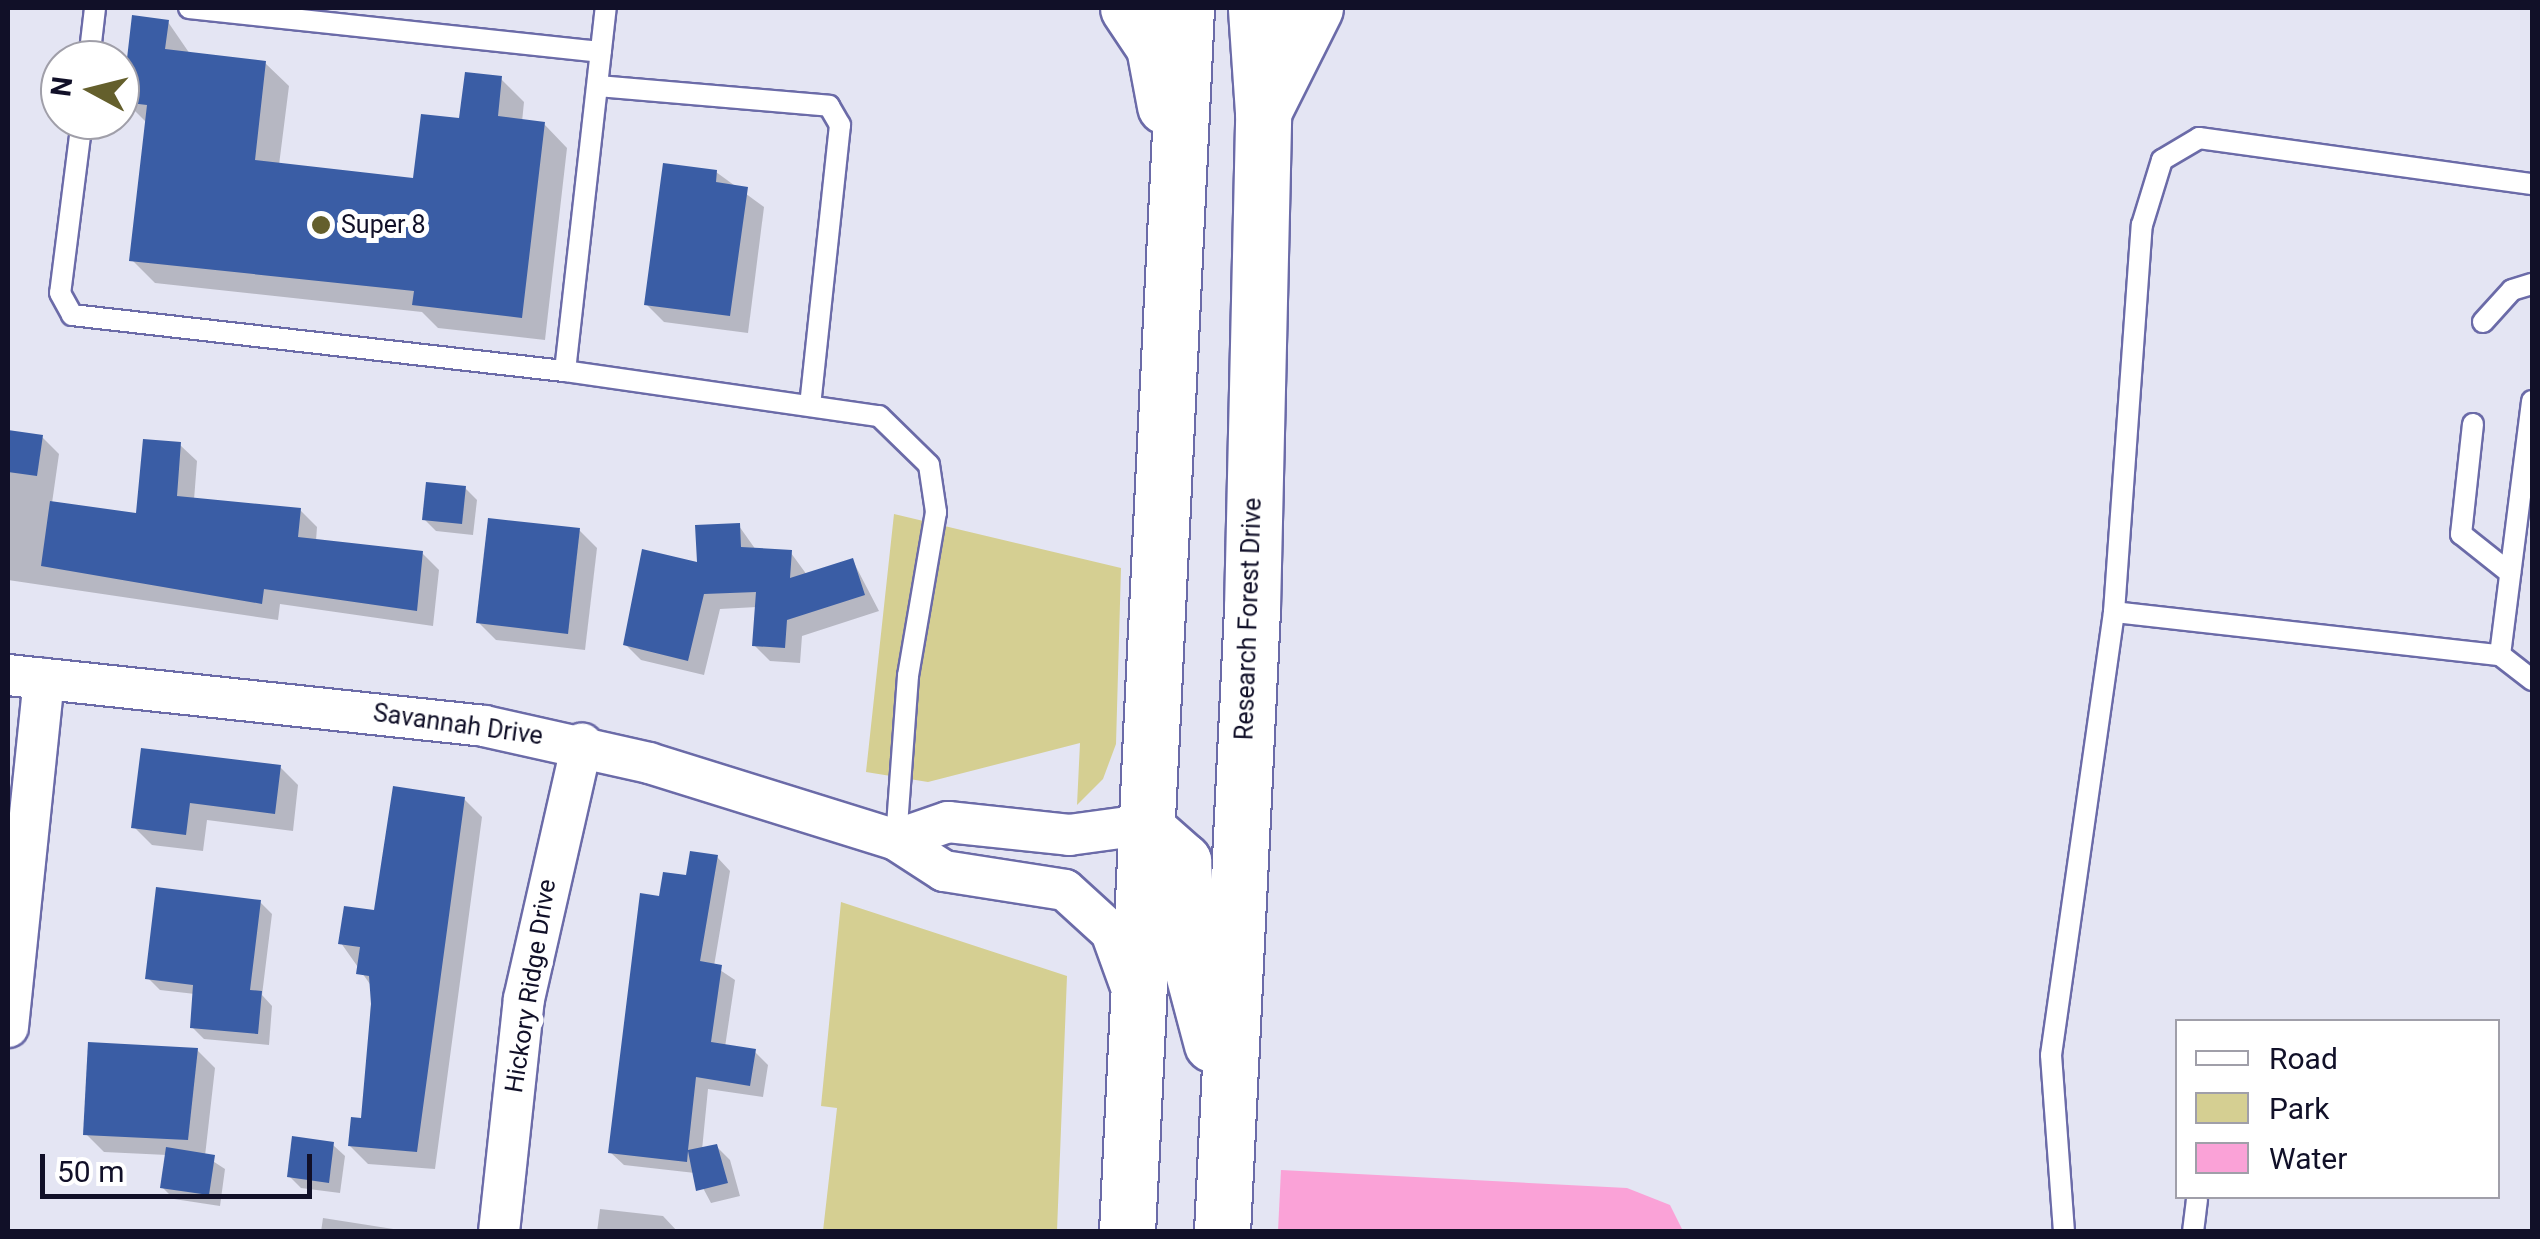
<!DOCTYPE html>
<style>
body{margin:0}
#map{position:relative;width:2540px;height:1239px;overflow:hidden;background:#e4e5f3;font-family:Roboto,sans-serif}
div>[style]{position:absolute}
.green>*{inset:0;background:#d5cf92}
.water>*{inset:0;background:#faa2d7}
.shadow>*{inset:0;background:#0003}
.building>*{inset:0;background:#3a5da5}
.roads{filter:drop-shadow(2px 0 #6b6ba8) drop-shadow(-2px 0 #6b6ba8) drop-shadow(0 2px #6b6ba8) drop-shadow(0 -2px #6b6ba8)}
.service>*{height:20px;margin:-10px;padding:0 10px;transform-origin:10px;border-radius:10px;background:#fff}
.minor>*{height:40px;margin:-20px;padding:0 20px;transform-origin:20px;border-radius:20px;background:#fff}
.secondary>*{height:55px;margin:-27.5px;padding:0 27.5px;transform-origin:27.5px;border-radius:27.5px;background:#fff}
.dots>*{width:28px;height:28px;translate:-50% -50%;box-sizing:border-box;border:5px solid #fff;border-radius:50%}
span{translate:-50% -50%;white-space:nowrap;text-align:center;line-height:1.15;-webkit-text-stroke:10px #fff;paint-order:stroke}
.poi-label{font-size:25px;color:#111028}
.left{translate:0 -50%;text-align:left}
.street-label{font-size:25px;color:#111028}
.frame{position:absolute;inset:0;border:10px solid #111028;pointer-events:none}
.legend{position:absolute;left:2175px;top:1019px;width:325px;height:180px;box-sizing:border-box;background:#fff;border:2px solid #a09fa9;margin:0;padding:12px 18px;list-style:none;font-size:30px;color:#111028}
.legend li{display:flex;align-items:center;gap:20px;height:50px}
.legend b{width:50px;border:2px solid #a09fa9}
.north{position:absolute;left:40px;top:40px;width:100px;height:100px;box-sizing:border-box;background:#fff;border:2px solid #a09fa9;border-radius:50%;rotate:277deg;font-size:28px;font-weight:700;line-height:40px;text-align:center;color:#111028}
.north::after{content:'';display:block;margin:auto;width:35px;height:45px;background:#645f2c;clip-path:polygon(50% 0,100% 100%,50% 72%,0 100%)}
.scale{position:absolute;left:40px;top:1154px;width:272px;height:45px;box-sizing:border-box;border:5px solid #111028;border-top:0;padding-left:12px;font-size:30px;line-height:35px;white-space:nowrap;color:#111028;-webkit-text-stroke:8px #fff;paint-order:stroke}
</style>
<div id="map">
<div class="green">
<div style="clip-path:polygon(894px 514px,1121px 568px,1116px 744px,1103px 779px,1077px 805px,1080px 743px,928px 782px,866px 772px)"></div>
<div style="clip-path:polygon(841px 902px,1067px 976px,1057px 1231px,823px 1231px,837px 1108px,821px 1106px)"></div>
</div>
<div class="water">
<div style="clip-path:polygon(1281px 1170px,1627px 1188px,1670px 1205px,1683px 1231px,1278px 1231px)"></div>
</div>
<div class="shadow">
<div style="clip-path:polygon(168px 22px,190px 54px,265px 63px,289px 86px,279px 165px,415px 181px,501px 79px,524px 102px,522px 122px,544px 124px,567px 148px,545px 340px,438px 328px,422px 312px,155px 283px,132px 260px,148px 124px,125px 101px)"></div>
<div style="clip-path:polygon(716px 172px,764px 207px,748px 333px,664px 322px,646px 304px)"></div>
<div style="clip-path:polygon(8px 433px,42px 437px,59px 454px,52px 503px,138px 516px,180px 445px,197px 461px,194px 500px,300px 510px,317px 527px,316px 541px,422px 553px,439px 570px,433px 626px,280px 604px,278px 620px,8px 580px)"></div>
<div style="clip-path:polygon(465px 488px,477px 500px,473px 535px,436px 531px,424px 519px)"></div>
<div style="clip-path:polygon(739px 526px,756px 550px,791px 553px,807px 575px,853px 561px,879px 611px,802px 636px,800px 663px,770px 661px,754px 645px,757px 607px,720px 609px,704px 675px,641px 660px,625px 644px)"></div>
<div style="clip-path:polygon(579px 530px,597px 548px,585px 650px,496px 640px,478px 622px)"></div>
<div style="clip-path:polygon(143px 751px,280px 767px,298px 785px,293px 831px,207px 820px,203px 851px,152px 845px,134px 827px)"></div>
<div style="clip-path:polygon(464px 799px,482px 817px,435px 1169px,368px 1164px,350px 1146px,364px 1121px,372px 987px,341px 943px,376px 913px)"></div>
<div style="clip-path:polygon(717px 857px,730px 871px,714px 966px,735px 980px,725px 1047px,755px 1052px,768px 1065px,763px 1097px,708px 1089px,702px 1150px,717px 1147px,730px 1160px,740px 1196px,711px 1203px,695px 1173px,624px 1165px,610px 1152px,661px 899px)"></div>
<div style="clip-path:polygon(260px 902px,272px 914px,262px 995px,272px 1006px,269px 1045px,204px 1039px,192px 1027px,195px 994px,160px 990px,148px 978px)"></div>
<div style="clip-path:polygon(197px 1050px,215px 1068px,205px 1156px,225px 1169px,220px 1206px,174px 1199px,162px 1187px,167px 1155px,104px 1152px,86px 1134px)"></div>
<div style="clip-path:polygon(333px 1145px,345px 1156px,340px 1193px,301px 1188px,289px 1176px)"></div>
<div style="clip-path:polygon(600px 1209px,663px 1216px,678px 1232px,597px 1232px)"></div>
<div style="clip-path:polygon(323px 1218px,406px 1231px,407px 1232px,321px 1232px)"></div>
</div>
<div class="building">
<div style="clip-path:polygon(132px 15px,169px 20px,165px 49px,266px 61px,255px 160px,413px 178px,421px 114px,459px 118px,465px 72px,502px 76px,498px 116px,545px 122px,522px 318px,412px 305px,414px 291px,129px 261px,147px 105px,122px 102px)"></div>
<div style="clip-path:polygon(663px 163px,717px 170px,716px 182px,748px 187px,730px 316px,644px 305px)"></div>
<div style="clip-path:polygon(8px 430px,43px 435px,37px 476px,8px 472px)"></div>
<div style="clip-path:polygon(143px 439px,181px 442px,177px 496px,301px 508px,298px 537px,423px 551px,417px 611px,264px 589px,262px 604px,41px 566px,50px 501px,136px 513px)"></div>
<div style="clip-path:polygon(426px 482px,466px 486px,462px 524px,422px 520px)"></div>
<div style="clip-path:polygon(488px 518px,580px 528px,568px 634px,476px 623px)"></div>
<div style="clip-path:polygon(740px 523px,741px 547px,792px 550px,790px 578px,853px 558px,865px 595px,787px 620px,785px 648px,752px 646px,756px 592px,704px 594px,688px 661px,623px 645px,642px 549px,697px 562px,695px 525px)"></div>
<div style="clip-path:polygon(141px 748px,281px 765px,275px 814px,190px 803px,186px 835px,131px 828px)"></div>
<div style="clip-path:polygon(393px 786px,465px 797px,417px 1152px,348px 1146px,351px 1117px,361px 1118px,371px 1004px,369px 976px,356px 974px,360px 947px,338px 944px,344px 906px,374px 910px)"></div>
<div style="clip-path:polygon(690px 851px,718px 855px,700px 961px,722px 965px,711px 1042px,756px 1049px,750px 1086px,696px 1077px,688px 1150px,717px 1144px,728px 1183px,696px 1191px,688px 1151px,687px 1162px,608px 1153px,640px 893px,659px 896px,663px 872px,686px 875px)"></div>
<div style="clip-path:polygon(156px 887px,261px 900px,250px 990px,262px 991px,258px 1034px,190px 1028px,193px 985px,145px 979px)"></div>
<div style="clip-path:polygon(88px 1042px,198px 1048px,188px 1140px,83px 1135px)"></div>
<div style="clip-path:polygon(292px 1136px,334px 1142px,329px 1183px,287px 1177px)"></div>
<div style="clip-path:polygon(166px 1147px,215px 1155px,209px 1195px,160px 1188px)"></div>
</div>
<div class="roads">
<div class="service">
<div style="left:189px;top:8px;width:414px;rotate:6.1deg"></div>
<div style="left:89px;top:60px;width:52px;rotate:-83.4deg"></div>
<div style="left:598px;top:86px;width:232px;rotate:4.9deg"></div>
<div style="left:829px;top:106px;width:22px;rotate:60deg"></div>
<div style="left:840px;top:125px;width:281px;rotate:96.1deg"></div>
<div style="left:82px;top:120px;width:174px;rotate:97.2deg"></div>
<div style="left:60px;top:293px;width:25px;rotate:61deg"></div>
<div style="left:72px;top:315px;width:496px;rotate:6.5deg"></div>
<div style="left:565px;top:371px;width:365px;rotate:-83.6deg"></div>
<div style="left:2483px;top:322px;width:43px;rotate:-47.8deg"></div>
<div style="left:2512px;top:290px;width:21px;rotate:-17deg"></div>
<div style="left:565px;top:371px;width:317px;rotate:8.2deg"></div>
<div style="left:879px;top:416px;width:70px;rotate:44.4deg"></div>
<div style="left:929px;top:465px;width:48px;rotate:81.5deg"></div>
<div style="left:936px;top:512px;width:166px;rotate:99.7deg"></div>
<div style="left:908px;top:676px;width:164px;rotate:94.2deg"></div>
<div style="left:2473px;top:424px;width:111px;rotate:96.2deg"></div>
<div style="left:2461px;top:534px;width:63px;rotate:38.5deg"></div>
<div style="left:2114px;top:612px;width:388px;rotate:6.4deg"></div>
<div style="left:2500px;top:655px;width:256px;rotate:-82.8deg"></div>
<div style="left:2500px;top:655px;width:41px;rotate:38deg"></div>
<div style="left:2064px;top:1232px;width:177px;rotate:-94.2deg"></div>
<div style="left:2051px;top:1055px;width:447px;rotate:-81.9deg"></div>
<div style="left:2114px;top:612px;width:388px;rotate:-85.9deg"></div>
<div style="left:2142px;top:225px;width:68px;rotate:-72.9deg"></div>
<div style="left:2162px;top:160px;width:43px;rotate:-30.7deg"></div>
<div style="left:2199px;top:138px;width:336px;rotate:7.9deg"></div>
<div style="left:2193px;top:1232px;width:33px;rotate:-83deg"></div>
</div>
<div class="minor">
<div style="left:8px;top:675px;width:479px;rotate:6.1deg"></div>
<div style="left:484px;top:726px;width:169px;rotate:12.6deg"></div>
<div style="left:649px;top:763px;width:259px;rotate:17.3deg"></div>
<div style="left:896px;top:840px;width:57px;rotate:32.9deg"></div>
<div style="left:944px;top:871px;width:122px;rotate:8.9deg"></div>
<div style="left:1065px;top:890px;width:62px;rotate:42.4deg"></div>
<div style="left:1111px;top:932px;width:62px;rotate:70.1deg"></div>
<div style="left:896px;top:840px;width:55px;rotate:-19.1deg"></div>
<div style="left:948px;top:822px;width:122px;rotate:6.1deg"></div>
<div style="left:1069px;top:835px;width:74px;rotate:-7.8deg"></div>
<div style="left:8px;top:1027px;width:350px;rotate:-84.1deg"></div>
<div style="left:499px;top:1232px;width:234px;rotate:-83.9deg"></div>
<div style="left:524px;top:999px;width:262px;rotate:-77.2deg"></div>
</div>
<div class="secondary">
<div style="left:1128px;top:8px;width:47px;rotate:56.3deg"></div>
<div style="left:1154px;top:47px;width:60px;rotate:79.4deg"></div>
<div style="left:1263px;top:112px;width:116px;rotate:-63.4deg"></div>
<div style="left:1142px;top:825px;width:55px;rotate:41.3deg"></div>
<div style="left:1183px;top:861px;width:93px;rotate:86.9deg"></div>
<div style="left:1188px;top:954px;width:93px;rotate:75.1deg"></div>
<div style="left:1127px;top:1232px;width:1225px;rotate:-87.24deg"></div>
<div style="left:1222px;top:1232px;width:624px;rotate:-87.24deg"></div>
<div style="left:1252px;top:609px;width:497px;rotate:-88.7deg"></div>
<div style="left:1263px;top:112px;width:104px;rotate:-93.9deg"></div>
</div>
</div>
<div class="dots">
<div style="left:321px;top:225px;background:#645f2c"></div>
</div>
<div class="poi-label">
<span class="left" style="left:341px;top:225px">Super 8</span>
</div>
<div class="street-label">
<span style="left:1249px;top:619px;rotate:-88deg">Research Forest Drive</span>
<span style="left:458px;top:725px;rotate:8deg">Savannah Drive</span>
<span style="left:531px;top:986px;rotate:-81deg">Hickory Ridge Drive</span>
</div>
<div class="frame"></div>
<ul class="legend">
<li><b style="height:12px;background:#fff"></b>Road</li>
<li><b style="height:28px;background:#d5cf92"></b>Park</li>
<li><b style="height:28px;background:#faa2d7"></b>Water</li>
</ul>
<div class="north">N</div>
<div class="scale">50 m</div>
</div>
